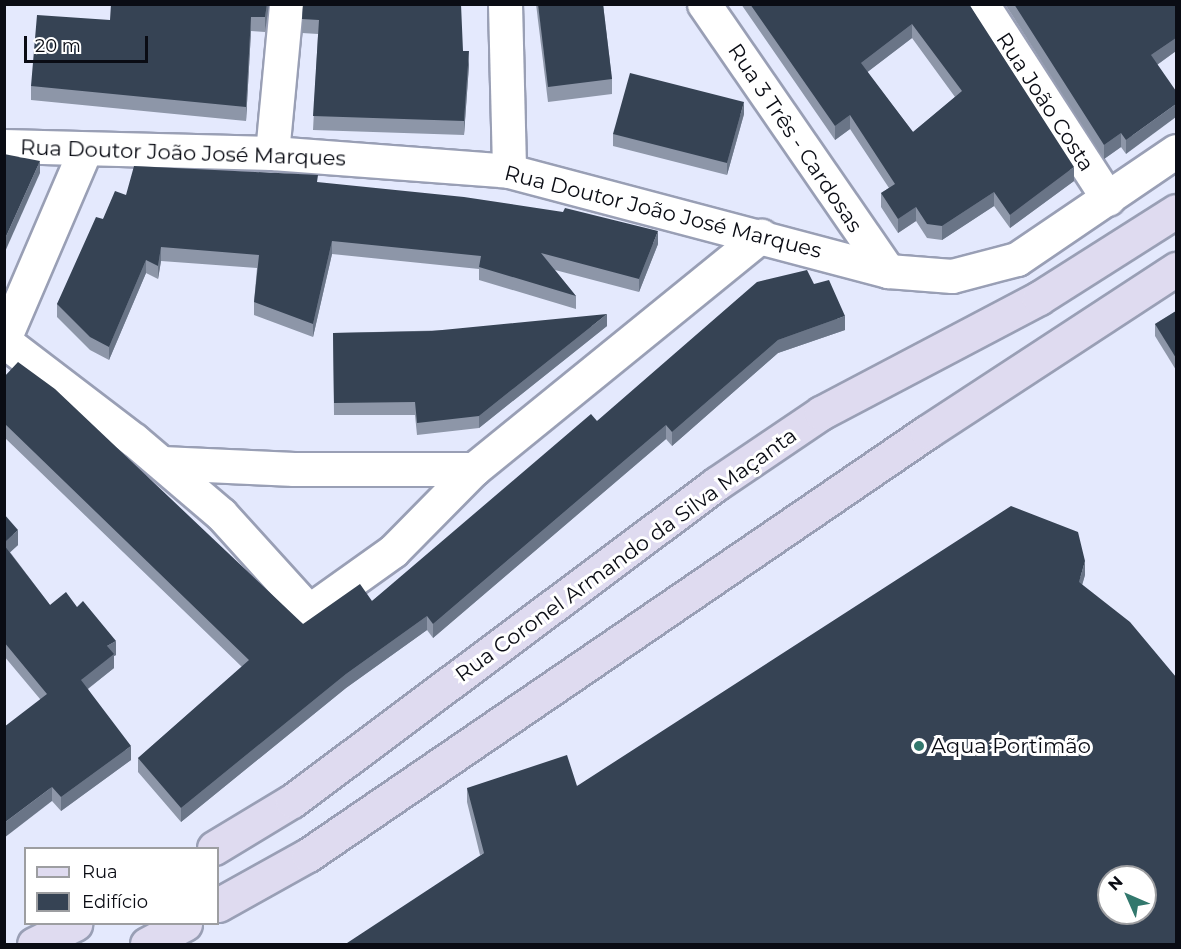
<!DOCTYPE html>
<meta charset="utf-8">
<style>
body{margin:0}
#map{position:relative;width:1181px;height:949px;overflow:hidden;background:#e4e9fd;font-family:Montserrat,sans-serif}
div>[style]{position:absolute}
.roads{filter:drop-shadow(2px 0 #999fb5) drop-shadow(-2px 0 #999fb5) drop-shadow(0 2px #999fb5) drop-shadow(0 -2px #999fb5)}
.street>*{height:33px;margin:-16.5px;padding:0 16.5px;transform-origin:16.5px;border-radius:16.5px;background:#fff}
.secondary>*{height:33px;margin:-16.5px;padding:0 16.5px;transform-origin:16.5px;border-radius:16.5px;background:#dfdbf0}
.wall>*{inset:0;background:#8d96a8}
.shaded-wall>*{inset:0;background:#6a7587}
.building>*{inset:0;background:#364354}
.dots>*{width:16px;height:16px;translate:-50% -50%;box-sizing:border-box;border:3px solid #fff;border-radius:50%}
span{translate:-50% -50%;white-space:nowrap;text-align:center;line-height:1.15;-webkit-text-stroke:6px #fff;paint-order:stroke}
.street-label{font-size:21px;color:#0a0c14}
.poi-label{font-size:21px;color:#0a0c14}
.left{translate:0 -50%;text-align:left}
.frame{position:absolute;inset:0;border:6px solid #0a0c14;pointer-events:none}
.legend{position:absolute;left:24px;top:847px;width:195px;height:78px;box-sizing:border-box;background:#fff;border:2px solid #9d9ea1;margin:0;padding:8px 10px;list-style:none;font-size:18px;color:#0a0c14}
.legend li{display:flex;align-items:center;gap:12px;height:30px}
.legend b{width:30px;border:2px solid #9d9ea1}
.north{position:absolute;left:1097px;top:865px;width:60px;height:60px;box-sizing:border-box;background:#fff;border:2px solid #9d9ea1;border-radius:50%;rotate:315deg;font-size:16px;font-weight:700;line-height:24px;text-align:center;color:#0a0c14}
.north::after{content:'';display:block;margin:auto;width:21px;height:27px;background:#32786d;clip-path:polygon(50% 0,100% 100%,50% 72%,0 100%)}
.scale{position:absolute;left:24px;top:36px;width:124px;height:27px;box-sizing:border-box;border:3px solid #0a0c14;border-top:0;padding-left:8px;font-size:18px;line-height:21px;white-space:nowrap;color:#0a0c14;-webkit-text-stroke:4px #fff;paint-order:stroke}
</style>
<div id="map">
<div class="roads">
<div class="street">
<div style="left:505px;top:4px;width:167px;rotate:88.6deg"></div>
<div style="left:704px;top:4px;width:324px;rotate:55.4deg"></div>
<div style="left:982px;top:4px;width:232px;rotate:57.1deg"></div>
<div style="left:4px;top:146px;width:268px;rotate:1.5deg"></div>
<div style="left:272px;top:153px;width:238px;rotate:4.3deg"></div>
<div style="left:509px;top:171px;width:392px;rotate:14.8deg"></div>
<div style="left:888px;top:271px;width:64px;rotate:4.5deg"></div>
<div style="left:952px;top:276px;width:67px;rotate:-14.7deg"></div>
<div style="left:1017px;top:259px;width:192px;rotate:-34.2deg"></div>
<div style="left:272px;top:153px;width:150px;rotate:-84.6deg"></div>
<div style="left:4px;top:339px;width:206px;rotate:-66.8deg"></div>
<div style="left:4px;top:341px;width:163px;rotate:37.3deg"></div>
<div style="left:134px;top:440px;width:114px;rotate:40.4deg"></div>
<div style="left:221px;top:514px;width:131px;rotate:47.8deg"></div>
<div style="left:309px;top:611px;width:103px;rotate:-35.5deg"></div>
<div style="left:393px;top:551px;width:115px;rotate:-45.4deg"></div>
<div style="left:474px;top:469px;width:370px;rotate:-39.1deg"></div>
<div style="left:162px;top:463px;width:132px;rotate:2.6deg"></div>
<div style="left:294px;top:469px;width:180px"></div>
</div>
<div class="secondary">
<div style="left:214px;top:848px;width:91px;rotate:-31.1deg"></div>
<div style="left:292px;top:801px;width:529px;rotate:-36.78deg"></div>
<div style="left:716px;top:484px;width:127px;rotate:-34.1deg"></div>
<div style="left:821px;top:413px;width:246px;rotate:-27.8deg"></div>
<div style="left:1039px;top:298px;width:162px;rotate:-32.4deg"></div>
<div style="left:218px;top:905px;width:103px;rotate:-29.1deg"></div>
<div style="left:308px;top:855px;width:750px;rotate:-34.35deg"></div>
<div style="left:927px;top:432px;width:298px;rotate:-33.2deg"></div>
<div style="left:34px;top:944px;width:46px;rotate:-26deg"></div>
<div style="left:147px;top:944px;width:43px;rotate:-27.8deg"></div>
</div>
</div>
<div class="wall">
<div style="clip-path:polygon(269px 4px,265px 32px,251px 31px,246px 121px,31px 100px,31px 86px,110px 20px)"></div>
<div style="clip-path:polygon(303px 4px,463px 51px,469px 65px,464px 135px,313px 130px,318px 34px,302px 33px)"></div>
<div style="clip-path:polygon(536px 4px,603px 4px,612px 79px,612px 94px,548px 102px)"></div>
<div style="clip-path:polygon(evenodd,741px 4px,969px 4px,1074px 181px,1010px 228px,994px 206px,942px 240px,927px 238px,916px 221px,898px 233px,881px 207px,881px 193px,889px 188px,850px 129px,835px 140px,741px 4px,912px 38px,955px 97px,913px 132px,867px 72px,912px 38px)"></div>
<div style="clip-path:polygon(1005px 4px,1176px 4px,1176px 51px,1157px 65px,1126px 154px,1121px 147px,1104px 159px)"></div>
<div style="clip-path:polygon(744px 114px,727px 175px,613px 146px,613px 134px)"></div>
<div style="clip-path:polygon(318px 183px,658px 244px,639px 292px,555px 270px,576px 296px,576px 309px,479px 280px,479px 269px,332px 254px,313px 337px,254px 315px,254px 302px,257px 268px,161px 261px,158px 279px,146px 273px,109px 360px,90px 350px,57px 317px,57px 304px,103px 219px,126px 195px)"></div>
<div style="clip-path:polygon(814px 284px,845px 330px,778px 353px,672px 446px,666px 439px,433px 638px,427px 630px,346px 688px,181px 822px,138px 772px,138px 758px,242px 667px,4px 437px,4px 377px,303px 624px,372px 601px,597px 421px)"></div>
<div style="clip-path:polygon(1176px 311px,1176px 370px,1155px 336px,1155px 324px)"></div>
<div style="clip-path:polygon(607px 326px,479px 428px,417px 435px,415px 415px,334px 415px,333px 333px)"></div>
<div style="clip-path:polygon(4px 514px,18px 545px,10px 552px,50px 605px,116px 655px,114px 656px,114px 668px,88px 689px,131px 760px,61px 811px,52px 801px,40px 699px,4px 656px)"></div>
<div style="clip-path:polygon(1085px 575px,1082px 584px,480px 855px,467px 802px,467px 788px,577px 786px)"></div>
</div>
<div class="shaded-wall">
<div style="clip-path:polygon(267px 4px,269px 4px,265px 32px,265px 17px)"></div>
<div style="clip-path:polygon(251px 17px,251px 31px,246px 121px,246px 107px)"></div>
<div style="clip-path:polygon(912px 24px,912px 38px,861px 77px,861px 63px)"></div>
<div style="clip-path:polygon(1176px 38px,1176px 51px,1151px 69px,1151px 55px)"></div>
<div style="clip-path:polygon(469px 51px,469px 65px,464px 135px,464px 121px)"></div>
<div style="clip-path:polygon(744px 102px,744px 114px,727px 175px,727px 163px)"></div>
<div style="clip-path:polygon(1176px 104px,1176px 117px,1126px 154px,1126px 140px)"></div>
<div style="clip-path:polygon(850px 115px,850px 129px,835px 140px,835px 126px)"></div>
<div style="clip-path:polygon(1121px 133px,1121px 147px,1104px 159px,1104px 145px)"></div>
<div style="clip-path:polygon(40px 161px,40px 173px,4px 254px,4px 241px)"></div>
<div style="clip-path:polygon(1074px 167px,1074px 181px,1010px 228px,1010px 215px)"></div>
<div style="clip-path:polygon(994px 192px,994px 206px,942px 240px,942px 226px)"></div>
<div style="clip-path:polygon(916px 207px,916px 221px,898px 233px,898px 219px)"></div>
<div style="clip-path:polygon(658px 231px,658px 244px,639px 292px,639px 279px)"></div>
<div style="clip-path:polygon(332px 241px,332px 254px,313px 337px,313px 324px)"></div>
<div style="clip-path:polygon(161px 247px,161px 261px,158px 279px,158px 266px)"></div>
<div style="clip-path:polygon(146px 260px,146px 273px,109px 360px,109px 347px)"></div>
<div style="clip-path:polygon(607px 314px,607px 326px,479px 428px,479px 416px)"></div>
<div style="clip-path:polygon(845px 316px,845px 330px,778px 353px,672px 446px,672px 432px,778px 340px)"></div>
<div style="clip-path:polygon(666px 425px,666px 439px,433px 638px,433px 624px)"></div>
<div style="clip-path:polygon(18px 530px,18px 545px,4px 558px,4px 543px)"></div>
<div style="clip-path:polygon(1085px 561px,1085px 575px,1079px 596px,1079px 582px)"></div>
<div style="clip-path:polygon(427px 616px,427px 630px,346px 688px,181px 822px,181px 808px,346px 674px)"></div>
<div style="clip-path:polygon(116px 641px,116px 655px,114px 656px,114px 668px,81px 694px,81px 680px,107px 646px)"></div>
<div style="clip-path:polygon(131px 746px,131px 760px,61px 811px,61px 797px)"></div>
<div style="clip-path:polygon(52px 787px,52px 801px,4px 838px,4px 823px)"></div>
</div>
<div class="building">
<div style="clip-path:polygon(111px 4px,267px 4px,265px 17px,251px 17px,246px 107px,31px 86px,37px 15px,110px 20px)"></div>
<div style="clip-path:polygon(303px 4px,461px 4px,463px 51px,469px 51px,464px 121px,313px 116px,319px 20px,302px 19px)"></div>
<div style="clip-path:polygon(538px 4px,603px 4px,612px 79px,548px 87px)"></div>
<div style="clip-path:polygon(evenodd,750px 4px,969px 4px,1074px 167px,1010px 215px,994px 192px,942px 226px,927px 224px,916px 207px,898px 219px,881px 193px,895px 184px,850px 115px,835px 126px,750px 4px,912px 24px,962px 91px,913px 132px,861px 63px,912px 24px)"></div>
<div style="clip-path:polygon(1014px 4px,1176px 4px,1176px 38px,1151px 55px,1176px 91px,1176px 104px,1126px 140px,1121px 133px,1104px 145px)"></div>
<div style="clip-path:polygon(630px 73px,744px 102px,727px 163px,613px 134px)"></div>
<div style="clip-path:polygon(4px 154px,40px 161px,4px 241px)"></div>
<div style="clip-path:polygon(134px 166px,318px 175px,317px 182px,464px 197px,563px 212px,565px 208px,658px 231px,639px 279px,541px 253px,576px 296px,479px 267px,481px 256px,332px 241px,313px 324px,254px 302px,259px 255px,161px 247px,158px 266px,146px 260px,109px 347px,90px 337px,57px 304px,96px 217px,103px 219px,115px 191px,126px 195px)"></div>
<div style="clip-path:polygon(807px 270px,814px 284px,829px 280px,845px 316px,778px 340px,672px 432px,666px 425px,433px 624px,427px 616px,346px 674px,181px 808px,138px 758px,249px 660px,4px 423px,4px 377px,18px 362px,55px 389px,303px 624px,360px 584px,372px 601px,591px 414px,597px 421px,757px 282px)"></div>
<div style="clip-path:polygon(1176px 311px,1176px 358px,1155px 324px)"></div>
<div style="clip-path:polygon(607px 314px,479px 416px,417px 423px,415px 402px,334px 403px,333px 333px,432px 331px)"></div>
<div style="clip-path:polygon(evenodd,1011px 506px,1078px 532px,1085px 561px,1079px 582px,1130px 622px,1176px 677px,1176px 945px,344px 945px,484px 853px,467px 788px,567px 755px,577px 786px,1011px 506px,1109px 877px,1145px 877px,1145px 913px,1109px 913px,1109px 877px)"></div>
<div style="clip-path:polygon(4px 514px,18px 530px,4px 543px)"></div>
<div style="clip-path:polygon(4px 545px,50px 605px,66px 592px,77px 607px,83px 601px,116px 641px,107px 646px,114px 654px,81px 680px,131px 746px,61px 797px,52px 787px,4px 823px,4px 727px,47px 694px,4px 642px)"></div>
</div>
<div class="dots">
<div style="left:919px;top:746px;background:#32786d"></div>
</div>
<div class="street-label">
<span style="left:1045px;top:102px;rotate:57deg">Rua João Costa</span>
<span style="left:795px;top:138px;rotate:56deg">Rua 3 Três - Cardosas</span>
<span style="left:183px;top:153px;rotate:2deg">Rua Doutor João José Marques</span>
<span style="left:663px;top:212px;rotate:14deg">Rua Doutor João José Marques</span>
<span style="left:626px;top:555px;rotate:-36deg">Rua Coronel Armando da Silva Maçanta</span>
</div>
<div class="poi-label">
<span class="left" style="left:931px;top:746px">Aqua Portimão</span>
</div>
<div class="frame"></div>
<ul class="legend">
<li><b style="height:8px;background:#dfdbf0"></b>Rua</li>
<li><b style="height:16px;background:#364354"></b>Edifício</li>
</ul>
<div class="north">N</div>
<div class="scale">20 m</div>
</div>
